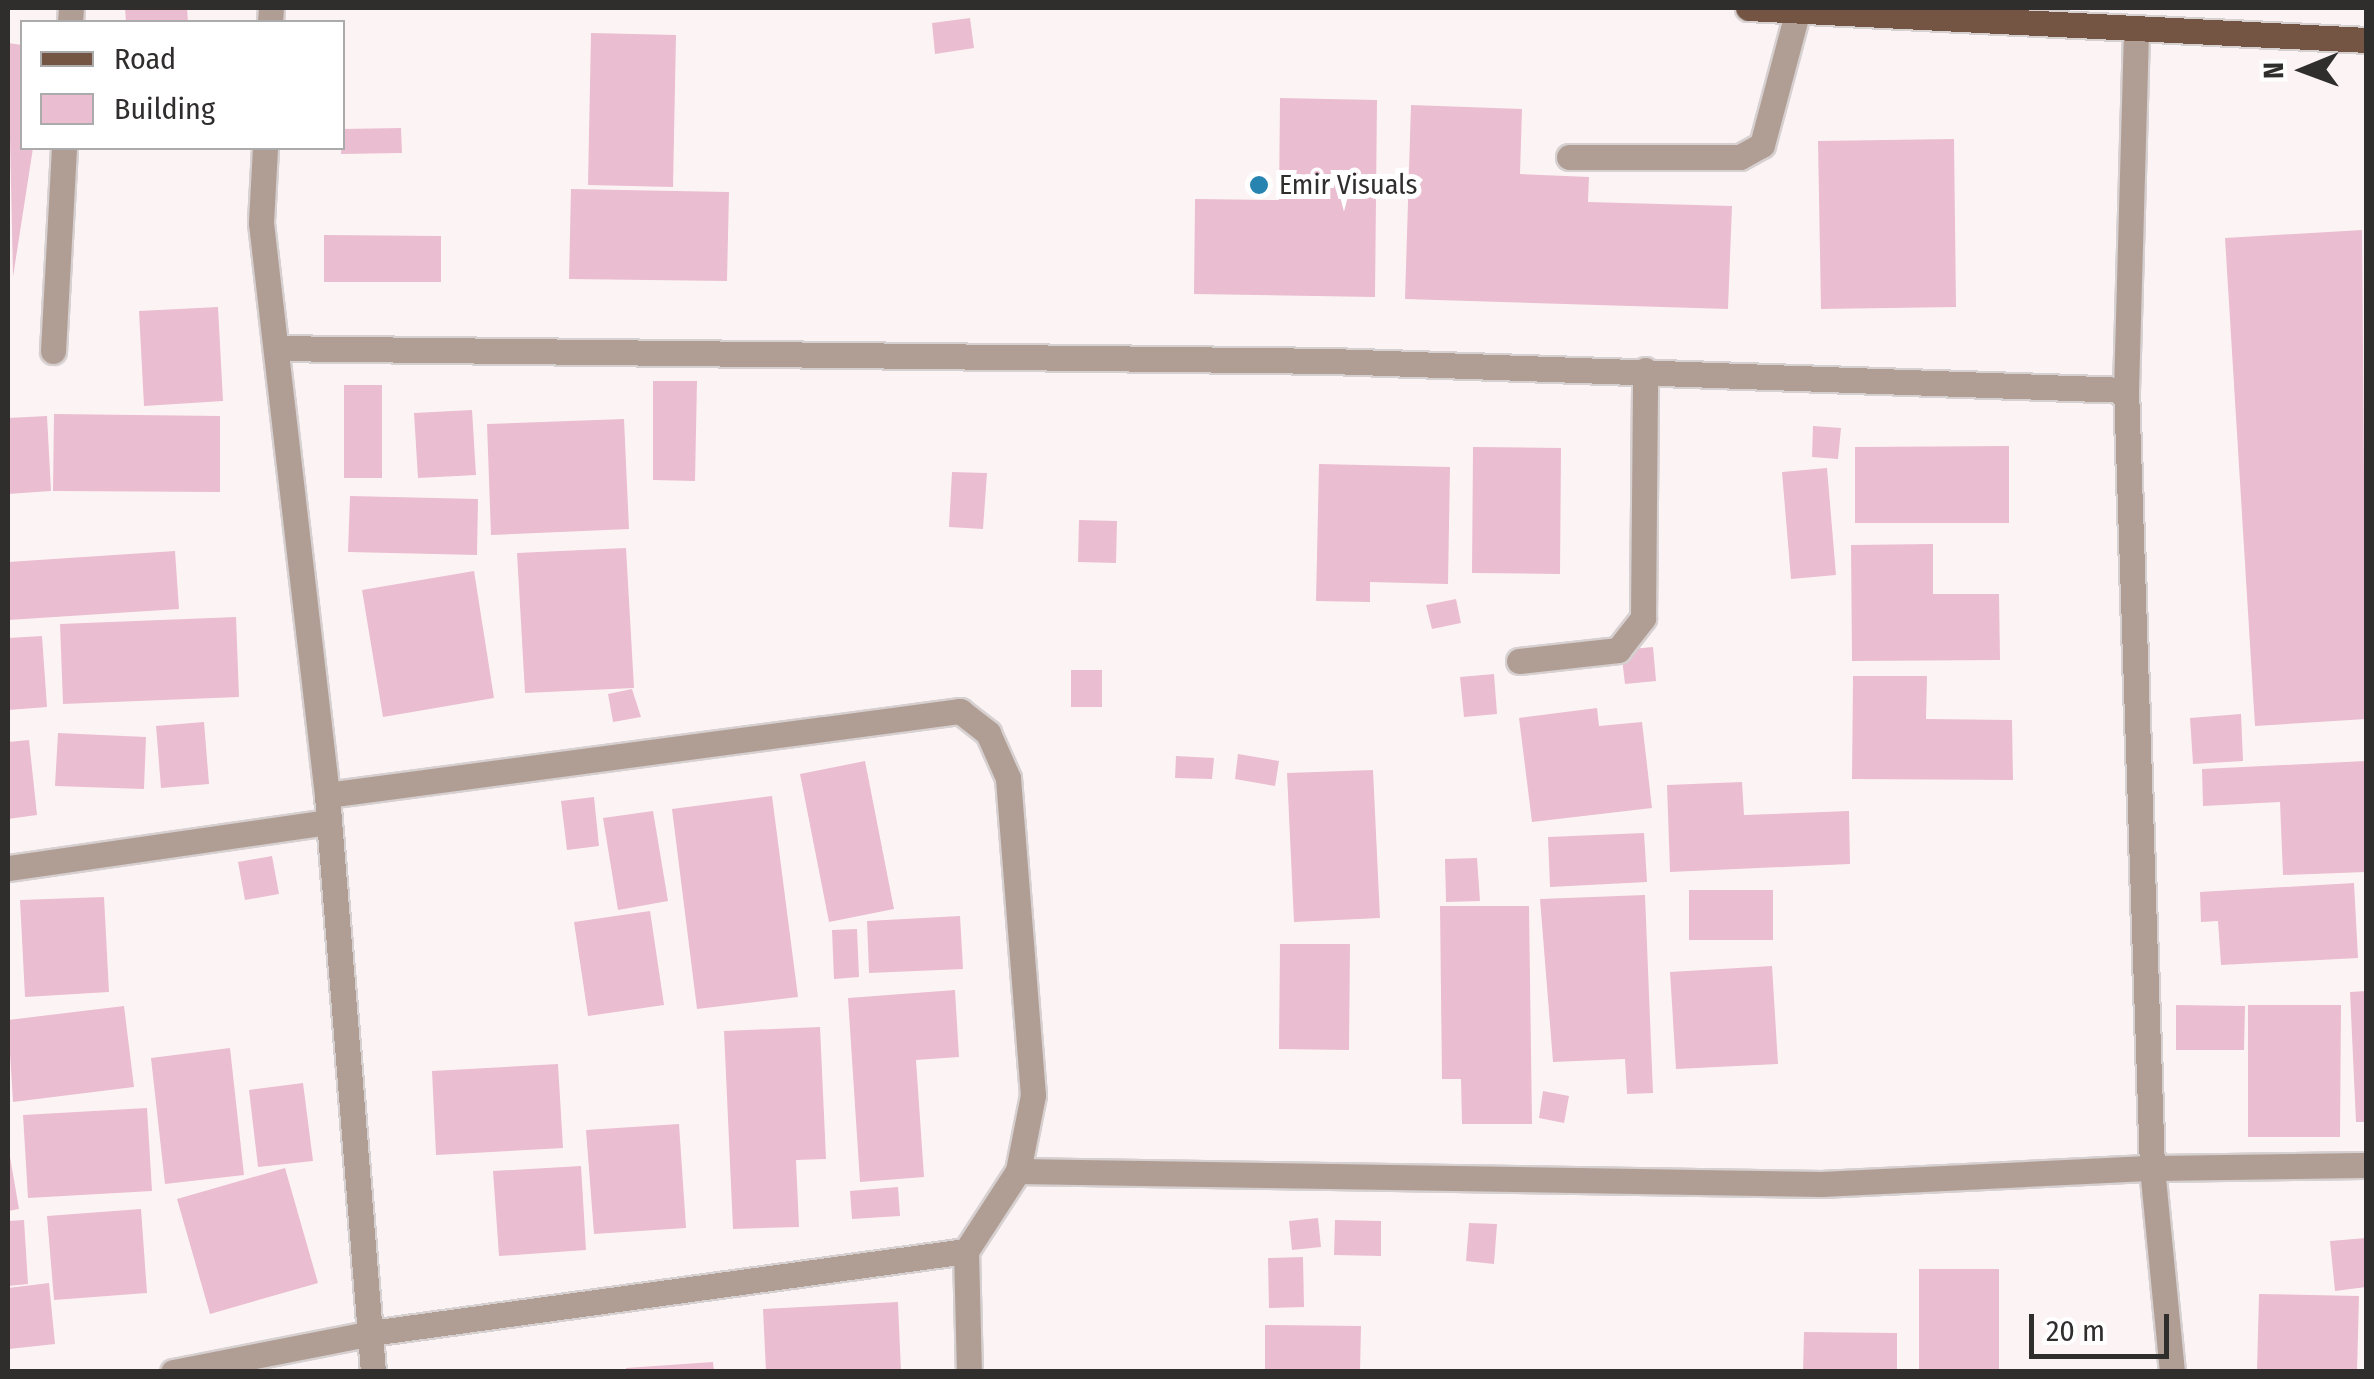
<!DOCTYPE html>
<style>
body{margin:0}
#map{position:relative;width:2374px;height:1379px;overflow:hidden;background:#fcf4f4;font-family:"Fira Sans Condensed",sans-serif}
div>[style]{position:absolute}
.building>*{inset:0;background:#ebbdd0}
.roads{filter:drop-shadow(2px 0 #d7d0d0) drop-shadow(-2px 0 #d7d0d0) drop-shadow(0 2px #d7d0d0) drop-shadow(0 -2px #d7d0d0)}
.minor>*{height:25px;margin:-12.5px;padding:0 12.5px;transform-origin:12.5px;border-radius:12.5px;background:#b09d94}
.major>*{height:25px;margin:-12.5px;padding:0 12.5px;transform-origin:12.5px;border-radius:12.5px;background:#745544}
.dots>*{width:28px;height:28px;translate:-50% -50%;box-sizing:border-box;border:5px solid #fff;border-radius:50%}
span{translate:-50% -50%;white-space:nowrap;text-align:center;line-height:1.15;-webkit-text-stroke:10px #fff;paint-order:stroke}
.poi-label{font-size:28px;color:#302d2d}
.left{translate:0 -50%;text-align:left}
.frame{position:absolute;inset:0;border:10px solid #302d2d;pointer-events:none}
.legend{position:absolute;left:20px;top:20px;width:325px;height:130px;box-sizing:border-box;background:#fff;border:2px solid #acabab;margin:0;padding:12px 18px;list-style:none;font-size:30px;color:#302d2d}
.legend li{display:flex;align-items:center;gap:20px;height:50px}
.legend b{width:50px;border:2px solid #acabab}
.north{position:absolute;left:2254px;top:20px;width:100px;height:100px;-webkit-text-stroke:8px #fff;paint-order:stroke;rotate:269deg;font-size:28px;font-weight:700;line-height:40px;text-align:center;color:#302d2d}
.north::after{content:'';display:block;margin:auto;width:35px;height:45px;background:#302d2d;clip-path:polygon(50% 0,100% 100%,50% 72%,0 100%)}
.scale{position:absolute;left:2029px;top:1314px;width:140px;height:45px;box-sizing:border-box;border:5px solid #302d2d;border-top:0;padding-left:12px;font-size:30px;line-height:35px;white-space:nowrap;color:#302d2d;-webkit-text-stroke:8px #fff;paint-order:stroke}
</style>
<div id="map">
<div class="building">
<div style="clip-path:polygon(125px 8px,187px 8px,188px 22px,126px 22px)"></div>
<div style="clip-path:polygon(970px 18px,974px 48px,935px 54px,932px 23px)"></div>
<div style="clip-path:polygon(591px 33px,676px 35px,673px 187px,588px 185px)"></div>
<div style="clip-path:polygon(8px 43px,22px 45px,22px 148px,33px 148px,13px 277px)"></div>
<div style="clip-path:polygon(1280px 98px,1377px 100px,1375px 297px,1194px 294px,1195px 199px,1279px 200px)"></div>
<div style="clip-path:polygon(1411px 105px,1522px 109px,1520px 174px,1589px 177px,1588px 202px,1732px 206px,1728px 309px,1405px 299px)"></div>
<div style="clip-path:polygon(401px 128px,402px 153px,341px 154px,342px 129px)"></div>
<div style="clip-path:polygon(1954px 139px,1956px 307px,1821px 309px,1818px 141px)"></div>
<div style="clip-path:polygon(571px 189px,729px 192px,727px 281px,569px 279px)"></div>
<div style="clip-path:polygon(2362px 230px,2366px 719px,2255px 726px,2225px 238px)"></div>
<div style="clip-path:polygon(324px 235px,441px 236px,441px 282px,324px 282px)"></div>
<div style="clip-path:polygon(218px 307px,223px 401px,144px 406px,139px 311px)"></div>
<div style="clip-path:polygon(653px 381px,697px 381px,695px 481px,653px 480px)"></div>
<div style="clip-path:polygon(344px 385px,382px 385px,382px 478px,344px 478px)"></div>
<div style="clip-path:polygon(472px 410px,476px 475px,418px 478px,414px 413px)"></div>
<div style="clip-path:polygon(54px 414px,220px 416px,220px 492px,53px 491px)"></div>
<div style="clip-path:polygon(47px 416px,51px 491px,8px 494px,8px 418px)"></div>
<div style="clip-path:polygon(624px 419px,629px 529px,491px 535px,487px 424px)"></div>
<div style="clip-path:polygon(1813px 426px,1841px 428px,1838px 459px,1812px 457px)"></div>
<div style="clip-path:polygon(2009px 446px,2009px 523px,1855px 523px,1855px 447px)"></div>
<div style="clip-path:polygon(1473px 447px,1561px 448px,1560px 574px,1472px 573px)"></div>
<div style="clip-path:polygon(1319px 464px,1450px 467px,1448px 584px,1370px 582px,1370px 602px,1316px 601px)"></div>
<div style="clip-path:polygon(1827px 468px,1836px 575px,1791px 579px,1782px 472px)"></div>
<div style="clip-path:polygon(952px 472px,987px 473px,983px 529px,949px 527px)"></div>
<div style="clip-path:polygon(350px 496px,478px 499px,477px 555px,348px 552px)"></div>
<div style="clip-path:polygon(1079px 520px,1117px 521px,1116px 563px,1078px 562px)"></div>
<div style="clip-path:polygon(1933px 544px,1933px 594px,1999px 594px,2000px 660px,1852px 661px,1851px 545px)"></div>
<div style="clip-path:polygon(626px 548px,634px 688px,525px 693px,517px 553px)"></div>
<div style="clip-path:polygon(175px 551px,179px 609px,8px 620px,8px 562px)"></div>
<div style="clip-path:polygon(474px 571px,494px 698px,383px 717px,362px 590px)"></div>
<div style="clip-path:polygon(1456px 599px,1461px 623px,1432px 629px,1426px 605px)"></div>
<div style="clip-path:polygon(236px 617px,239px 697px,63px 704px,60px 624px)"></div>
<div style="clip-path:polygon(42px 636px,47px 707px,8px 710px,8px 638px)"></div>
<div style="clip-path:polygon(1653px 647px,1656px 681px,1625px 684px,1621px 650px)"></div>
<div style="clip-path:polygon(1071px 670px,1102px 670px,1102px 707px,1071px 707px)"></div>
<div style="clip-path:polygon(1494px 674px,1497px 714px,1464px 717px,1460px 677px)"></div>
<div style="clip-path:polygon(1853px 676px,1927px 676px,1926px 719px,2012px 720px,2013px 780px,1852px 779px)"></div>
<div style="clip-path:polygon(632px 689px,641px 717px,613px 722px,608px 694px)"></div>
<div style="clip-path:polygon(1597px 708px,1599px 726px,1642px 722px,1652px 808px,1532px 822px,1519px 718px)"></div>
<div style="clip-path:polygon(2241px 714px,2243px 761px,2193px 764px,2190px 718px)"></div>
<div style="clip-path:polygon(204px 722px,209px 784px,161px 788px,156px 726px)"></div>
<div style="clip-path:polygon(58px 733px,146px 737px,144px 789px,55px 786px)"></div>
<div style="clip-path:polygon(29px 740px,37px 815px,8px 819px,8px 742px)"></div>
<div style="clip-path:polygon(1238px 754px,1279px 761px,1275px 786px,1235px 779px)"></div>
<div style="clip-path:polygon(1176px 756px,1214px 758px,1212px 779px,1175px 778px)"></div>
<div style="clip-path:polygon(865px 761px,894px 909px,829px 922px,800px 774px)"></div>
<div style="clip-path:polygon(2366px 761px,2366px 872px,2283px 875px,2280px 802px,2203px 806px,2202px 769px)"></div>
<div style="clip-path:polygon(1373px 770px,1380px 918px,1294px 922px,1287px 773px)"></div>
<div style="clip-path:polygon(1742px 782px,1744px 815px,1849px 811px,1850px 864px,1670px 872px,1667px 785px)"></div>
<div style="clip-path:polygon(772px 796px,798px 997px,697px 1009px,672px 809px)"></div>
<div style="clip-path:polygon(594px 797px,599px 846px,567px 850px,561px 801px)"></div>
<div style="clip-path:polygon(653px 811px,668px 901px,618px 910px,603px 818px)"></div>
<div style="clip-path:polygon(1644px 833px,1647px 882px,1550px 887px,1548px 837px)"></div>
<div style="clip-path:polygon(272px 856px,279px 894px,245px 900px,238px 862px)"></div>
<div style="clip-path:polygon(1477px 858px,1480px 901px,1446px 902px,1445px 859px)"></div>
<div style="clip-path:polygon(2354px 883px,2358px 958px,2221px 965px,2218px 921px,2201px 922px,2200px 892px)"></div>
<div style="clip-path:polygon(1689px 890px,1773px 890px,1773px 940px,1689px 940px)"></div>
<div style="clip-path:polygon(1645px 895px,1653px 1093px,1627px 1094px,1625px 1059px,1553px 1062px,1540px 899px)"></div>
<div style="clip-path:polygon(104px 897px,109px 992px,25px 997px,20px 900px)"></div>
<div style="clip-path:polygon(1440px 906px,1529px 906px,1532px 1124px,1462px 1124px,1461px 1079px,1442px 1079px)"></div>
<div style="clip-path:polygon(650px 911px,664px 1005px,588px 1016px,574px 922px)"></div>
<div style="clip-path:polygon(960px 916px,963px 969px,869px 973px,867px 921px)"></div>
<div style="clip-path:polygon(857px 929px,859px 977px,834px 979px,832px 930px)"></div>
<div style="clip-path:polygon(1280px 944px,1350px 944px,1349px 1050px,1279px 1049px)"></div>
<div style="clip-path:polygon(1772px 966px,1778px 1064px,1676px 1069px,1670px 972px)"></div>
<div style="clip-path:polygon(955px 990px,959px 1057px,916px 1060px,924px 1177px,860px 1182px,848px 998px)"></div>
<div style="clip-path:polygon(2366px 991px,2366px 1122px,2356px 1122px,2350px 992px)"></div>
<div style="clip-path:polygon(2176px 1005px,2245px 1006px,2244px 1050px,2176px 1050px)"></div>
<div style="clip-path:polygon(2248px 1005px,2341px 1005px,2340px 1137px,2248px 1137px)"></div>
<div style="clip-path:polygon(124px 1006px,134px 1087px,13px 1102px,8px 1020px)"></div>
<div style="clip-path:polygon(820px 1027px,826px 1159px,796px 1160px,799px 1227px,733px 1229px,724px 1031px)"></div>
<div style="clip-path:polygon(230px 1048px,244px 1175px,165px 1184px,151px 1058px)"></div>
<div style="clip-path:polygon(558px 1064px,563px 1148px,436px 1155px,432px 1071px)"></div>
<div style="clip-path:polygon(303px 1083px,313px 1161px,258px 1167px,249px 1090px)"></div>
<div style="clip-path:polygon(1543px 1091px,1569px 1096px,1564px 1123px,1539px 1118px)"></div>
<div style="clip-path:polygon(147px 1108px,152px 1191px,28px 1198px,23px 1115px)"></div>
<div style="clip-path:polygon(679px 1124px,686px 1228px,594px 1234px,586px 1130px)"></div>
<div style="clip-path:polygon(9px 1151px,19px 1209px,8px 1211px,8px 1152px)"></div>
<div style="clip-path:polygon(581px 1166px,586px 1250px,499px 1256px,493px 1171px)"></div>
<div style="clip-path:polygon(285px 1168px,318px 1283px,210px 1314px,177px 1199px)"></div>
<div style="clip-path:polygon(898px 1187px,900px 1216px,852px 1219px,850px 1191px)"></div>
<div style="clip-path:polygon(141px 1209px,147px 1293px,54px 1300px,47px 1216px)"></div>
<div style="clip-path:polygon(1318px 1218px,1321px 1247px,1292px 1250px,1289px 1221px)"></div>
<div style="clip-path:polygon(24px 1220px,28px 1284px,8px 1286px,8px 1221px)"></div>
<div style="clip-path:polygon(1335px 1220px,1381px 1221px,1381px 1256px,1334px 1255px)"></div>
<div style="clip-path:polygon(1469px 1223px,1497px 1224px,1494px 1264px,1466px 1261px)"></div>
<div style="clip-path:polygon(2366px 1238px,2366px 1287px,2335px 1291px,2330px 1241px)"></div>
<div style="clip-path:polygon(1303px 1257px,1304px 1307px,1269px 1308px,1268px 1258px)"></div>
<div style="clip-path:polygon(1919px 1269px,1999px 1269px,1999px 1372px,1919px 1372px)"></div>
<div style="clip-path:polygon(49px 1283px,55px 1344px,9px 1349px,8px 1288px)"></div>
<div style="clip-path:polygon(2259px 1294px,2359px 1296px,2357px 1372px,2257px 1372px)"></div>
<div style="clip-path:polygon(898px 1302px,901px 1372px,766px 1372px,763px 1309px)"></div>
<div style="clip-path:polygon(1265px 1325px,1361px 1326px,1360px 1372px,1265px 1372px)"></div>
<div style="clip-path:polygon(1804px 1332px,1897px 1333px,1897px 1372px,1803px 1372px)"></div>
<div style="clip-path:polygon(713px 1362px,714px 1372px,626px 1372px,626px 1368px)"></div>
</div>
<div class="roads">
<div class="minor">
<div style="left:70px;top:22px;width:14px;rotate:-86deg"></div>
<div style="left:270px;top:22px;width:14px;rotate:-86deg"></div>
<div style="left:265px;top:148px;width:75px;rotate:93.1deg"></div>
<div style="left:261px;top:223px;width:576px;rotate:83.42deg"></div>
<div style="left:327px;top:795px;width:579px;rotate:85.44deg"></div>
<div style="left:1569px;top:157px;width:171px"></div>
<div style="left:1740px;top:157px;width:25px;rotate:-29deg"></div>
<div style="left:1762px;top:145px;width:140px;rotate:-75.1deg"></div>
<div style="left:53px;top:351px;width:203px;rotate:-86.9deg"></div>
<div style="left:2126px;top:390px;width:362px;rotate:-88.4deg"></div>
<div style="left:1519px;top:661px;width:100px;rotate:-6.3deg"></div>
<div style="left:1618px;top:650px;width:41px;rotate:-52deg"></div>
<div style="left:1643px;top:618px;width:248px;rotate:-89.5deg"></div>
<div style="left:327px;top:795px;width:639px;rotate:-7.56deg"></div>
<div style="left:960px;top:711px;width:36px;rotate:38deg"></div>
<div style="left:988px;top:733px;width:49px;rotate:66deg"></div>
<div style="left:1008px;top:778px;width:318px;rotate:85.5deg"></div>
<div style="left:1033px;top:1095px;width:77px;rotate:101.2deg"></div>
<div style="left:8px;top:868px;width:324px;rotate:-8.2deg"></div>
<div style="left:966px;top:1251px;width:121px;rotate:88.6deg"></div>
<div style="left:173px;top:1372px;width:202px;rotate:-11.1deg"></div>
<div style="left:371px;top:1333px;width:601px;rotate:-7.85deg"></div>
<div style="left:966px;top:1251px;width:95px;rotate:-57deg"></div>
<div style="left:1018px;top:1171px;width:803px;rotate:0.93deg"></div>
<div style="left:1821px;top:1184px;width:331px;rotate:-2.8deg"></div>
<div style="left:2152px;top:1168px;width:778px;rotate:-91.91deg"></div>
<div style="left:2126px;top:390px;width:794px;rotate:-177.91deg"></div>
<div style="left:1333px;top:361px;width:1057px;rotate:-179.3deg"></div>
<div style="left:2172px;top:1372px;width:205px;rotate:-95.6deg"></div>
<div style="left:2152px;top:1168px;width:214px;rotate:-0.8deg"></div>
</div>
<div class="major">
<div style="left:1748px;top:8px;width:619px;rotate:2.96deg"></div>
</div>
</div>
<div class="dots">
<div style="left:1259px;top:185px;background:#2784b1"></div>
</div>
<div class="poi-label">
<span class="left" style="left:1279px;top:185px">Emir Visuals</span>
</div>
<div class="frame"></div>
<ul class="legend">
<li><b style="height:12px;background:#745544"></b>Road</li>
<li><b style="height:28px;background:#ebbdd0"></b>Building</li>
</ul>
<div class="north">N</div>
<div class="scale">20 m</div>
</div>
